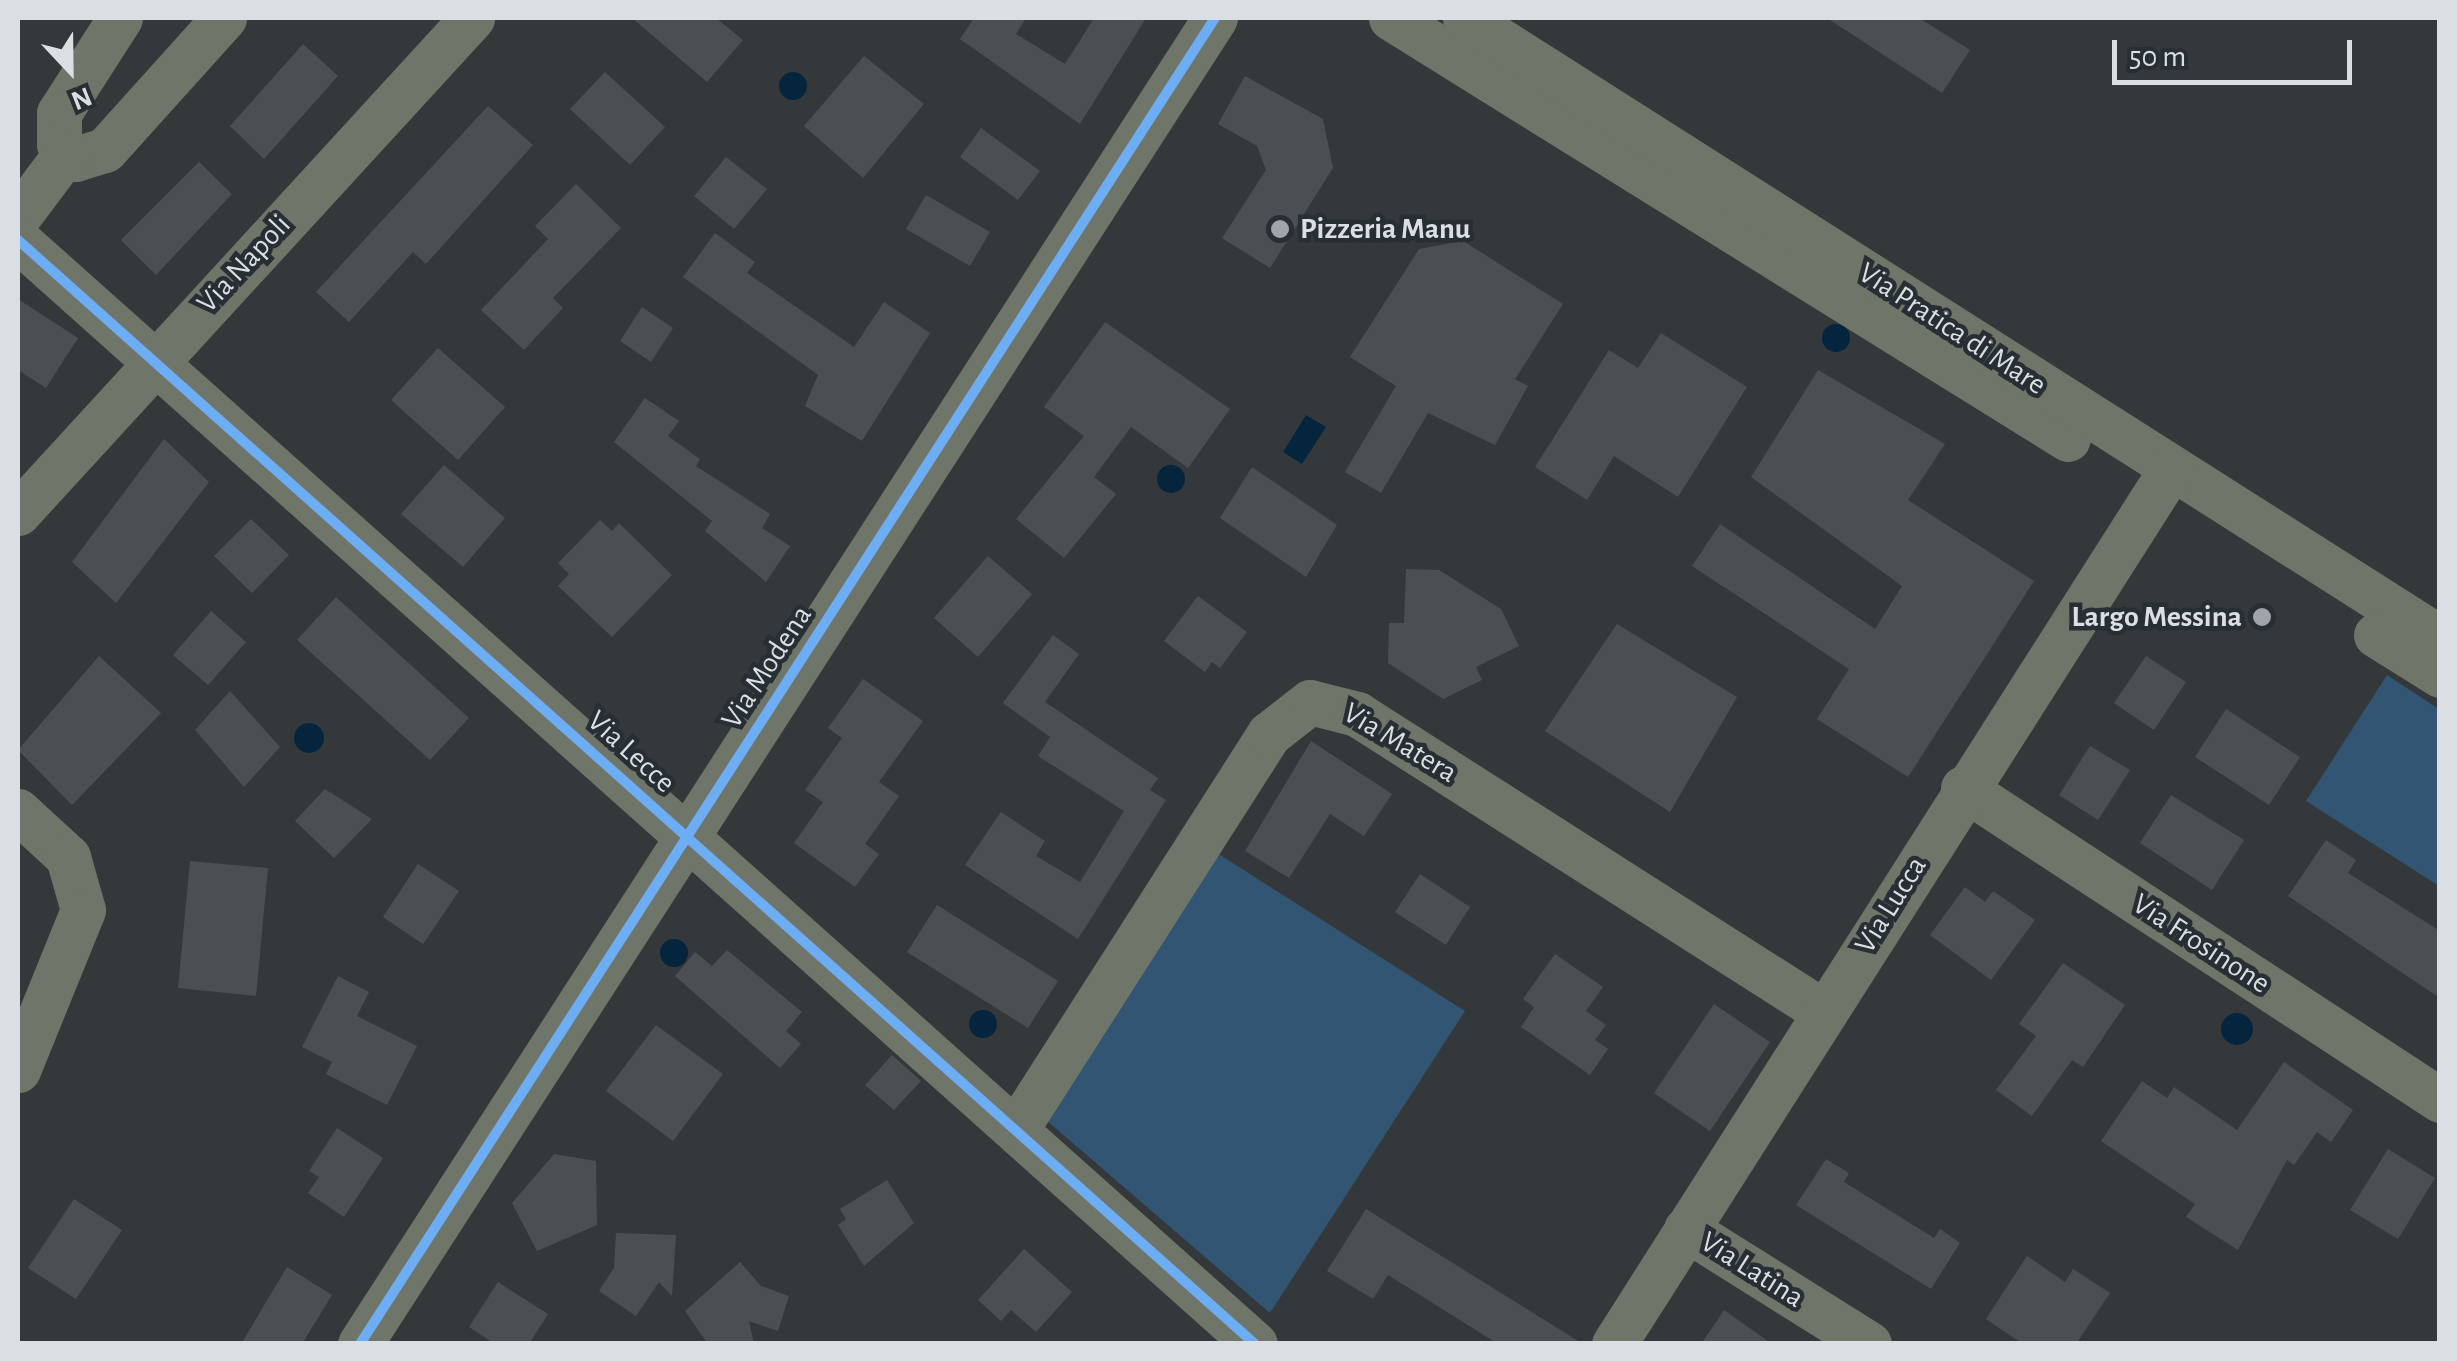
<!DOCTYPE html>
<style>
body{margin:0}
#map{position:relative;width:2457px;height:1361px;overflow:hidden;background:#34383b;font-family:"Alegreya Sans",sans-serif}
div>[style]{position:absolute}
.green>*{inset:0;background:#315572}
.water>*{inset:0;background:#05253e}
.round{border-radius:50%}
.building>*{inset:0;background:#4c4f52}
.minor>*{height:45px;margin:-22.5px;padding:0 22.5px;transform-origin:22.5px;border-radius:22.5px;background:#707569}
.cycleway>*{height:10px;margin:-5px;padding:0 5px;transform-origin:5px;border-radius:5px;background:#6dadf4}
.dots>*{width:28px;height:28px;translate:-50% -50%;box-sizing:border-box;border:5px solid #272e34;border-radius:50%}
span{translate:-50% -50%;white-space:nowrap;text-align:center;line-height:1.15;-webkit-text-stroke:9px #272e34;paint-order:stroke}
.poi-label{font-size:30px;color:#dbdfe4;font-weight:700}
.left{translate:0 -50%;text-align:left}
.right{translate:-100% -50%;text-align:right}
.street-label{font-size:30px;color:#dbdfe4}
.frame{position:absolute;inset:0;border:20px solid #dbdfe4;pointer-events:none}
.north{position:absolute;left:20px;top:20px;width:100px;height:100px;-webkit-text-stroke:8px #272e34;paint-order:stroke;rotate:158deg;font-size:28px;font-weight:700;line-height:40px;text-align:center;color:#dbdfe4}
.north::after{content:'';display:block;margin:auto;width:35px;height:45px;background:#dbdfe4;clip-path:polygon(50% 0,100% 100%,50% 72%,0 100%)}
.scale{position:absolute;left:2112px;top:40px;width:240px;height:45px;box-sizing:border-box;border:5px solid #dbdfe4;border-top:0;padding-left:12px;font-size:30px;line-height:35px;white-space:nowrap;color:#dbdfe4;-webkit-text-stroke:8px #272e34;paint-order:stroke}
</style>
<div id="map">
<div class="green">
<div style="clip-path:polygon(2387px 675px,2439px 709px,2439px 886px,2306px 801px)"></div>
<div style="clip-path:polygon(1217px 853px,1465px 1011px,1270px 1313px,1046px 1120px)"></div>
</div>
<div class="water">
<div class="round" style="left:779px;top:72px;width:28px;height:28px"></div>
<div class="round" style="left:1822px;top:324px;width:28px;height:28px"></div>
<div style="clip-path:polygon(1306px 415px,1326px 427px,1302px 464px,1283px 452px)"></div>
<div class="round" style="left:1157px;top:465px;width:28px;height:28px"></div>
<div class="round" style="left:294px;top:723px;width:30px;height:30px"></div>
<div class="round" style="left:660px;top:939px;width:28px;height:28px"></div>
<div class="round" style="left:969px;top:1010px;width:28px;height:28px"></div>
<div class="round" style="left:2221px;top:1013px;width:32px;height:32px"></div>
</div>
<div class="building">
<div style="clip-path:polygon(632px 18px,716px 18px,743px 40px,707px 82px)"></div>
<div style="clip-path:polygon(974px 18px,1026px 18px,1016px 34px,1065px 64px,1094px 18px,1146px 18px,1080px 124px,960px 39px)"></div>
<div style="clip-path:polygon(1827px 18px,1919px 18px,1970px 50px,1942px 93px)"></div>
<div style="clip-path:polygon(303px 44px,338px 76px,264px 159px,230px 126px)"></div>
<div style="clip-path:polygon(864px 56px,924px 104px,863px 178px,804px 126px)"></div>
<div style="clip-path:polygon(605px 72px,665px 127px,630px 165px,570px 109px)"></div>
<div style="clip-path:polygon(1245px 76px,1323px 119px,1333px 168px,1270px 268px,1222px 238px,1266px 170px,1257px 146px,1218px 124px)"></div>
<div style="clip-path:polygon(488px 106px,533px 145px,426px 264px,413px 252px,349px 322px,316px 292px)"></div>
<div style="clip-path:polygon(981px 128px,1040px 171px,1018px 200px,960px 157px)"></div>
<div style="clip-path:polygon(726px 157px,767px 189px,734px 229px,694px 196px)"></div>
<div style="clip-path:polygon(199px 162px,232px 194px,156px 275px,121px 240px)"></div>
<div style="clip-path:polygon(576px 184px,621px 228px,553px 298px,563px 308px,524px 350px,481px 310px,548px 239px,535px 226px)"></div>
<div style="clip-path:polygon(926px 195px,990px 232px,970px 266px,906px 229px)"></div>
<div style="clip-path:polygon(715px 233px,755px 262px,747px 273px,854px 347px,884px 302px,930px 333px,862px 441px,805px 406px,818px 375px,683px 277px)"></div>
<div style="clip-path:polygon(1463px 241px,1563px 304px,1515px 379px,1528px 386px,1495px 445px,1428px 413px,1381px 493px,1345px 472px,1396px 386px,1350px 357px,1419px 249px)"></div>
<div style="clip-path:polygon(18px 299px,78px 338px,46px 388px,18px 370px)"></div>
<div style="clip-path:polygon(642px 307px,673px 328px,651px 362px,620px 341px)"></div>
<div style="clip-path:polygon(1105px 322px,1230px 409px,1188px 468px,1131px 427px,1094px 477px,1116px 494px,1064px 558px,1016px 519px,1084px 436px,1044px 407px)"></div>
<div style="clip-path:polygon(1661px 333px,1747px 387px,1678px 497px,1614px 456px,1587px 500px,1535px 467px,1609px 350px,1638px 368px)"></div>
<div style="clip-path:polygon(438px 348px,505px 407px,458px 460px,391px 400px)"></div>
<div style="clip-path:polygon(1818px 370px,1945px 444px,1908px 500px,2034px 581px,1908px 777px,1817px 719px,1849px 669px,1692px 566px,1720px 524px,1875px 629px,1902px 586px,1751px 477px)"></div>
<div style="clip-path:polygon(645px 398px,679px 421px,668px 436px,700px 459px,696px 466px,770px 514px,762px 528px,790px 546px,766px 582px,705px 531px,712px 521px,614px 442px)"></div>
<div style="clip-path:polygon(164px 439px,209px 482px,116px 603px,72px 562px)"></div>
<div style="clip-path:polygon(444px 465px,505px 518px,463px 567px,401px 514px)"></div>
<div style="clip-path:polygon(1252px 467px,1337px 525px,1306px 577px,1220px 518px)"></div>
<div style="clip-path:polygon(251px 519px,289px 555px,252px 593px,214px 556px)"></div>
<div style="clip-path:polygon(600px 520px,612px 531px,619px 523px,672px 575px,612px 637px,558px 586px,569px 574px,558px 563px)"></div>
<div style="clip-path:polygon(988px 556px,1032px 594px,978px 657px,934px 618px)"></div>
<div style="clip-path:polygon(1406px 569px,1439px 570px,1501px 609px,1519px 646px,1476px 667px,1482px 680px,1443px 699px,1388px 663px,1389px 623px,1404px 623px)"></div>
<div style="clip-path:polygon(1198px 596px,1247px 632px,1220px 668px,1212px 662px,1205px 672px,1164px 641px)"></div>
<div style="clip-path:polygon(336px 597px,469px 718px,430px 760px,297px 640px)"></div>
<div style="clip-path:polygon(211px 611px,246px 642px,208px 685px,173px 655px)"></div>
<div style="clip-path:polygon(1617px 624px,1737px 697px,1670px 812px,1545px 731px)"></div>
<div style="clip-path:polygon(1053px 635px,1079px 654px,1045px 702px,1158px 778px,1150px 790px,1166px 800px,1078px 939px,965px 865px,1001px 812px,1045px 841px,1036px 856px,1080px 882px,1124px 811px,1038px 756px,1050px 737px,1003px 703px)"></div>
<div style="clip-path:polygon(99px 656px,161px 713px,72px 805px,18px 750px)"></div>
<div style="clip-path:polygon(2146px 656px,2186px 682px,2154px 730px,2114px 703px)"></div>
<div style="clip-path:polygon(863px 679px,923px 721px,879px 782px,899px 796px,865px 844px,879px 854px,855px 887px,794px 843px,823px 802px,805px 790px,842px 738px,828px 728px)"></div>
<div style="clip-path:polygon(230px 691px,280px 747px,244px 787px,195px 730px)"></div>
<div style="clip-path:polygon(2226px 709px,2300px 757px,2269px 805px,2195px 757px)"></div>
<div style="clip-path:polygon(1311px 741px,1392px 794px,1364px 836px,1330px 814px,1289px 878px,1245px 851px)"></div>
<div style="clip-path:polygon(2090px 746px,2130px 770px,2098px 820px,2059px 795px)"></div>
<div style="clip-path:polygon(325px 789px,372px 819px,334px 858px,295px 821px)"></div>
<div style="clip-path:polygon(2171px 795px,2244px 840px,2212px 890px,2140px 843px)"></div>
<div style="clip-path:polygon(2326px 840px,2356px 860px,2348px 873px,2440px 931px,2440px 998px,2288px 896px)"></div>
<div style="clip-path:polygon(190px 861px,268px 868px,256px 996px,178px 988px)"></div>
<div style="clip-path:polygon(418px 864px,459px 891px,423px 944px,383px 917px)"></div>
<div style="clip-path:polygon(1420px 874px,1470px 907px,1446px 945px,1395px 912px)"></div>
<div style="clip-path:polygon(1965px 887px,1985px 902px,1993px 891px,2035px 920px,1991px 980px,1930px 935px)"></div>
<div style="clip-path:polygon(937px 905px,1058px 981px,1028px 1028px,907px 952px)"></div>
<div style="clip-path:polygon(727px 950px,802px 1012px,786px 1031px,801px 1044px,780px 1068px,675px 976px,695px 952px,712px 966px)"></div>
<div style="clip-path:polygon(1555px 954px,1603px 987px,1586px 1011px,1606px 1025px,1595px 1040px,1608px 1049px,1590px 1075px,1521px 1027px,1534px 1007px,1523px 999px)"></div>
<div style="clip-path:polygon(2063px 963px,2125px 1005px,2083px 1067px,2072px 1060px,2032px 1116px,1996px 1090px,2036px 1036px,2019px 1024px)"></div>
<div style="clip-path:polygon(338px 976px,369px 992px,357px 1016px,417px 1046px,387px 1105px,326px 1074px,332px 1062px,302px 1047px)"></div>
<div style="clip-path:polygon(1714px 1004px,1770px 1042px,1710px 1131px,1654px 1093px)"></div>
<div style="clip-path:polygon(656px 1025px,723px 1074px,673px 1141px,606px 1091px)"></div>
<div style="clip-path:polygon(892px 1055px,921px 1081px,894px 1110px,865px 1085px)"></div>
<div style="clip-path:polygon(2284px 1062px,2353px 1110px,2331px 1142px,2317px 1132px,2294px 1165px,2287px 1160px,2238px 1250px,2186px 1217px,2195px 1204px,2101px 1141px,2142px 1081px,2167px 1098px,2174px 1087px,2237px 1130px)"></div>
<div style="clip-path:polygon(337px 1128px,383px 1158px,344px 1217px,308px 1193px,319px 1177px,309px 1171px)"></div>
<div style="clip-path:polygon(2388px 1149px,2435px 1178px,2398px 1239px,2350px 1210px)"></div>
<div style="clip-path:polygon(554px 1154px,596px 1161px,597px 1225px,537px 1251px,512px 1203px)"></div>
<div style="clip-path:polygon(1826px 1159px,1849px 1173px,1844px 1182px,1934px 1238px,1940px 1229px,1960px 1243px,1931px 1289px,1796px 1205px)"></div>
<div style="clip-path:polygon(887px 1180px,914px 1223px,864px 1266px,838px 1225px,846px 1219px,840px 1209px)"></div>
<div style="clip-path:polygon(74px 1199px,122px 1230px,76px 1299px,28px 1268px)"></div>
<div style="clip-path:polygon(1366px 1209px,1583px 1344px,1498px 1344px,1388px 1275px,1373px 1299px,1327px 1271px)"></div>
<div style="clip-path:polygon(616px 1233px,676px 1235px,672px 1296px,659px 1282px,636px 1316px,599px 1291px,614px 1268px)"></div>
<div style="clip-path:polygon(1024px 1249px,1072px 1292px,1036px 1332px,1011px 1310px,1001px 1321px,978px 1300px)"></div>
<div style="clip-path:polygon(2027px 1256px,2065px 1282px,2073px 1269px,2110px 1293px,2076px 1344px,2023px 1344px,1986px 1319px)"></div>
<div style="clip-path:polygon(740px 1262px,761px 1286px,789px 1296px,778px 1331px,749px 1321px,754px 1344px,708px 1344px,685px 1311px)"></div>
<div style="clip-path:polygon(287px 1267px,332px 1295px,302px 1344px,241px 1344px)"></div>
<div style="clip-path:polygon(498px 1282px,548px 1314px,529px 1344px,495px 1344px,469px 1327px)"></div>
<div style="clip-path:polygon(1724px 1310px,1772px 1344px,1701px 1344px)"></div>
</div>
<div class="minor">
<div style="left:120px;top:18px;width:113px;rotate:122.7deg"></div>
<div style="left:59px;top:113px;width:31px;rotate:90deg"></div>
<div style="left:59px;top:144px;width:22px;rotate:43deg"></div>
<div style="left:75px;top:159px;width:31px;rotate:-17deg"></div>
<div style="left:105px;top:150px;width:178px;rotate:-48deg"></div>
<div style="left:1391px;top:18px;width:797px;rotate:31.88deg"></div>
<div style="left:1465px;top:18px;width:1155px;rotate:32.45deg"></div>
<div style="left:18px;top:217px;width:80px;rotate:-53.1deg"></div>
<div style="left:18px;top:240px;width:1658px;rotate:41.75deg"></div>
<div style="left:18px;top:513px;width:672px;rotate:-47.47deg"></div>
<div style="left:2376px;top:635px;width:75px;rotate:32deg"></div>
<div style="left:1963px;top:788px;width:570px;rotate:33.19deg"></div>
<div style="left:18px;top:811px;width:68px;rotate:42.6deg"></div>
<div style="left:68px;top:857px;width:55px;rotate:74.2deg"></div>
<div style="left:83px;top:910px;width:173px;rotate:112.1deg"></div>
<div style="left:1017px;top:1128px;width:468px;rotate:-57.4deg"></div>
<div style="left:1269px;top:734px;width:52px;rotate:-38deg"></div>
<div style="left:1310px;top:702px;width:49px;rotate:14.3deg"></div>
<div style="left:1357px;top:714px;width:554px;rotate:32.54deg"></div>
<div style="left:1686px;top:1229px;width:216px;rotate:32.1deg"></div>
<div style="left:360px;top:1344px;width:1578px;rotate:-57.19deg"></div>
<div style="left:1614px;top:1344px;width:1037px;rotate:-57.52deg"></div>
</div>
<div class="cycleway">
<div style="left:18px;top:240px;width:1658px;rotate:41.75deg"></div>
<div style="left:360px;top:1344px;width:1578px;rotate:-57.19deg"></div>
</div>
<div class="dots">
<div style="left:1280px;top:229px;background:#a1a5a9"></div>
<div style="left:2262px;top:617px;background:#a1a5a9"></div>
</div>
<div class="poi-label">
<span class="left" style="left:1300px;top:229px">Pizzeria Manu</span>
<span class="right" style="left:2242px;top:617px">Largo Messina</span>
</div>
<div class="street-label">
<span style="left:244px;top:264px;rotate:-47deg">Via Napoli</span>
<span style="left:1952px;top:329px;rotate:33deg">Via Pratica di Mare</span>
<span style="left:767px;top:667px;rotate:-57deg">Via Modena</span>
<span style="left:1400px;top:743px;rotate:31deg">Via Matera</span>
<span style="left:631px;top:752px;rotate:42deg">Via Lecce</span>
<span style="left:1891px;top:905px;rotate:-58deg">Via Lucca</span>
<span style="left:2201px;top:944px;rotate:33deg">Via Frosinone</span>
<span style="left:1752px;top:1270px;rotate:32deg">Via Latina</span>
</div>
<div class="frame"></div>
<div class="north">N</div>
<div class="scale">50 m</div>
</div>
